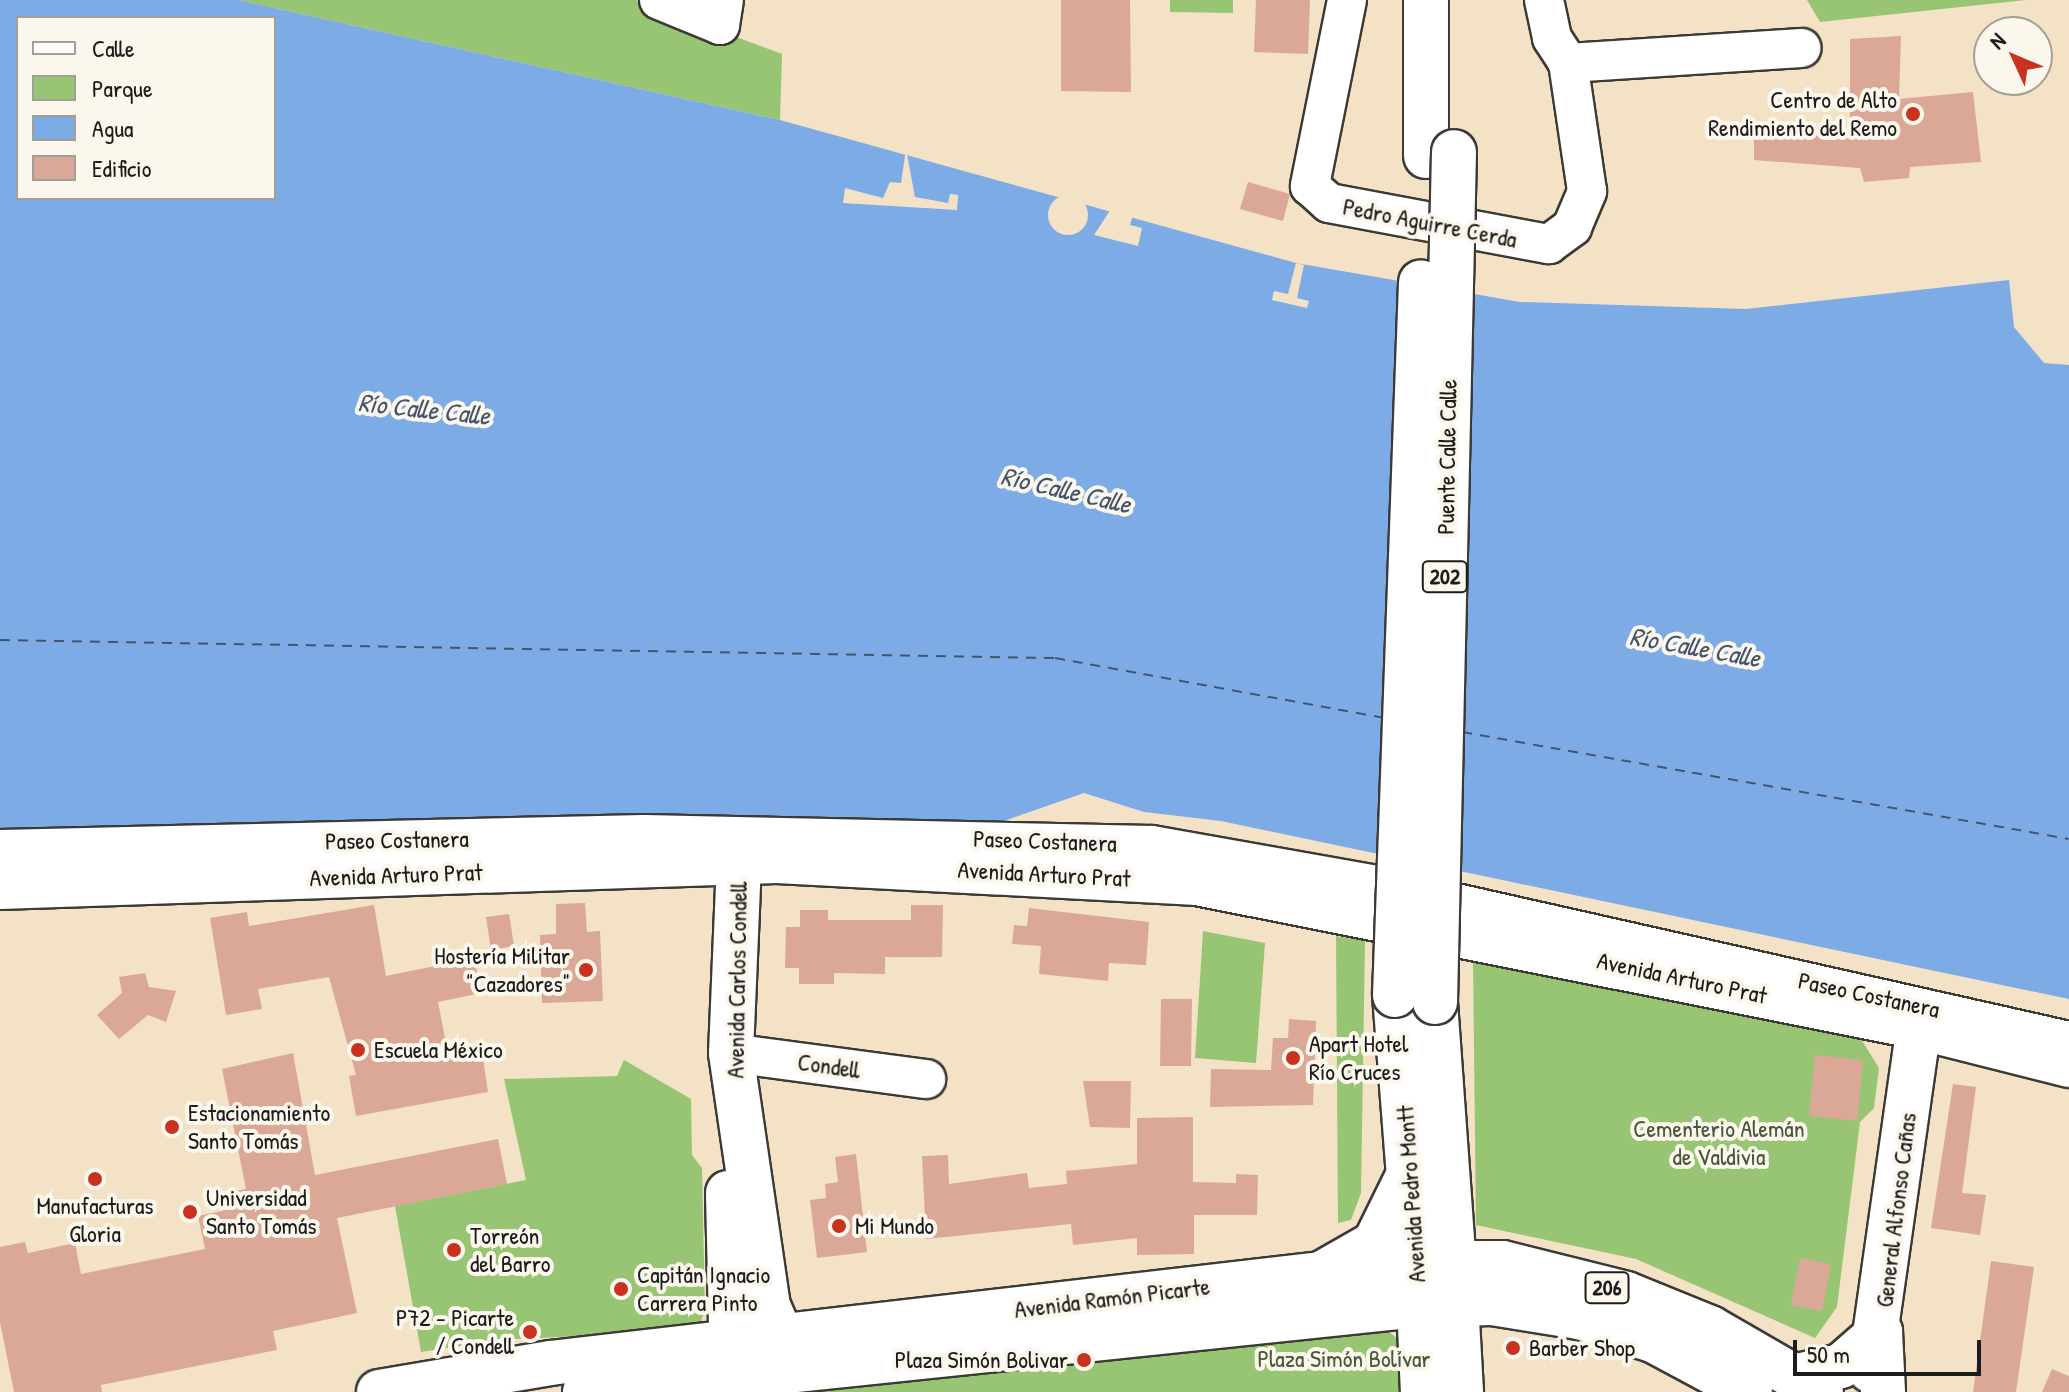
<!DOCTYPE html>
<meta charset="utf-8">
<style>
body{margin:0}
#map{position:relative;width:2069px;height:1392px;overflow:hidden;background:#f3e2c5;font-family:"Patrick Hand",sans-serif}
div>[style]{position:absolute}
.green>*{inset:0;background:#98c573}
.water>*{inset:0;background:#7dabe6}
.pier>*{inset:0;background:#f3e2c5}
.round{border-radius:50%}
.ferry>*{height:2px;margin-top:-1px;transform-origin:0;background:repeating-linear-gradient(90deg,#43556d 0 10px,transparent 0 18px)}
.building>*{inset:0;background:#dba897}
.roads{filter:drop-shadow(2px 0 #3c3a35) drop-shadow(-2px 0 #3c3a35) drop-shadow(0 2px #3c3a35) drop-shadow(0 -2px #3c3a35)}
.minor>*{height:38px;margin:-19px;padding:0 19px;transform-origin:19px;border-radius:19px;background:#fff}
.major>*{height:44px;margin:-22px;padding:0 22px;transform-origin:22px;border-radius:22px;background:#fff}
.highway>*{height:44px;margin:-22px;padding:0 22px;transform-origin:22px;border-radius:22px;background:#fff}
.bridges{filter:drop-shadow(2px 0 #3c3a35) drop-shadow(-2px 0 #3c3a35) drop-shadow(0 2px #3c3a35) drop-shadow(0 -2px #3c3a35)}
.highway-bridge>*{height:44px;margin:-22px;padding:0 22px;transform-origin:22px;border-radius:22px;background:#fff}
.dots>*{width:22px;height:22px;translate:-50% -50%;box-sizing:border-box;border:4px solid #fbf7ec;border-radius:50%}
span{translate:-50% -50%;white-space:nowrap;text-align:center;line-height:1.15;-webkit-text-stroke:8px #fbf7ec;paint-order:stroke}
.shield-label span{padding:2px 6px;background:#fbf7ec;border:2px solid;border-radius:6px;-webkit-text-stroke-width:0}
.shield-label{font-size:22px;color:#1c1c1c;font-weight:700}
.poi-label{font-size:24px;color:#1c1c1c}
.right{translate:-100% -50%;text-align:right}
.left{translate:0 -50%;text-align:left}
.street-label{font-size:24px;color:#1c1c1c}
.park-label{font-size:24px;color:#47573a}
.water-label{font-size:26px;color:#43556d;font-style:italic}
.legend{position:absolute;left:16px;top:16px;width:260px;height:184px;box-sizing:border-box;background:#fbf7ec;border:2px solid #a29f99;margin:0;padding:10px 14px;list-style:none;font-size:24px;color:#1c1c1c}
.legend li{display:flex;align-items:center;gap:16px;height:40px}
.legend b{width:40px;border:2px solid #a29f99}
.north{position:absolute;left:1973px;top:16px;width:80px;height:80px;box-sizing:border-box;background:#fbf7ec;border:2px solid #a29f99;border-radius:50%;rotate:314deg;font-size:22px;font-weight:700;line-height:32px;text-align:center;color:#1c1c1c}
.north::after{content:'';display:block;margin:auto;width:28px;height:36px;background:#c8321e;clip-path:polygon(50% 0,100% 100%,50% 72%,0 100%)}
.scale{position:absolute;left:1793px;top:1340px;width:188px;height:36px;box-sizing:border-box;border:4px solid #1c1c1c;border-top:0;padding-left:10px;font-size:24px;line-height:28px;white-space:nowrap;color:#1c1c1c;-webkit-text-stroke:6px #fbf7ec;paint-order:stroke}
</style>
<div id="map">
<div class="green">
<div style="clip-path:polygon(238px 0,636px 0,782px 54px,780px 120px)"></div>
<div style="clip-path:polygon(1170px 0,1233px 0,1233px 13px,1170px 12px)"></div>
<div style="clip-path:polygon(1807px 0,2026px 0,1820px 22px)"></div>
<div style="clip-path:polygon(1203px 931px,1265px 943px,1256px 1063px,1195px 1058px)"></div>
<div style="clip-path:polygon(1336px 936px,1365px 941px,1361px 1193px,1351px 1220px,1338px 1223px)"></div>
<div style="clip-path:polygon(1473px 958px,1859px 1036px,1879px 1068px,1874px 1108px,1860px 1122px,1837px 1307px,1815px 1338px,1636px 1259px,1476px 1225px)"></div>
<div style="clip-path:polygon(624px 1060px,691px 1099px,692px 1155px,702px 1168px,705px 1310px,698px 1330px,500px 1340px,421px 1352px,395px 1206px,526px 1180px,504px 1079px,617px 1076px)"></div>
<div style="clip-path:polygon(1380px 1324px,1399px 1340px,1401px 1392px,824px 1392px,827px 1380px)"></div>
</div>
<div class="water">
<div style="clip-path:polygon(evenodd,0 0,238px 0,780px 120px,1296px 263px,1520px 302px,1746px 309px,2009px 280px,2014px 327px,2044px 363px,2069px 365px,2069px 999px,1221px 821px,1144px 812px,1084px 793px,1001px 822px,0 831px,0 0,18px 18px,274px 18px,274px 198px,18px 198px,18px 18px)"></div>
</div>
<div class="pier">
<div style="clip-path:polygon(906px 149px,915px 197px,948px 203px,950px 194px,958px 195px,957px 210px,843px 203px,845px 188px,883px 198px,890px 182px,901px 183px)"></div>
<div class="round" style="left:1048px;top:195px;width:40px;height:40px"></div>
<div style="clip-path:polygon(1111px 209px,1133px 215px,1130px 225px,1142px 228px,1138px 246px,1094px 235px)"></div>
<div style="clip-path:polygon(1296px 263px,1304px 265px,1297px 298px,1309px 301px,1307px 308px,1272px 300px,1274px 291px,1288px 294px)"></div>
</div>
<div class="ferry">
<div style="left:0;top:640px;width:1055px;rotate:0.98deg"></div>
<div style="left:1055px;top:658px;width:335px;rotate:10.3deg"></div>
<div style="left:1462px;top:732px;width:616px;rotate:10deg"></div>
</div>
<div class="building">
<div style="clip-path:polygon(1061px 0,1130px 0,1131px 92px,1061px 91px)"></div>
<div style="clip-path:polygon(1256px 0,1310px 0,1308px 54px,1254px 52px)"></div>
<div style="clip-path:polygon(1901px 36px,1899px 99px,1973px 92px,1981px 162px,1910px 167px,1909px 178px,1864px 182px,1860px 168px,1754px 160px,1754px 137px,1850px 129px,1850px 39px)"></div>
<div style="clip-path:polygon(1248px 182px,1290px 194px,1283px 221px,1240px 209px)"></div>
<div style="clip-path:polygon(585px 903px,587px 932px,600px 931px,603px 1001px,542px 1003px,540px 935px,556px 934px,556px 904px)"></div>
<div style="clip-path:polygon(374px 905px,386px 976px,474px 958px,481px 993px,438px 1002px,449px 1058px,482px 1052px,488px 1092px,356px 1116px,349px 1076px,356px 1075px,329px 977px,258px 989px,262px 1009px,226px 1015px,210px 918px,247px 912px,249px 926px)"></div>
<div style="clip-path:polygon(911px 905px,943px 905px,942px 957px,885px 957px,885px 974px,834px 973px,834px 984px,799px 984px,799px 968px,785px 968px,786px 927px,800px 927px,800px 910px,828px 910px,828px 920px,911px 920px)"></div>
<div style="clip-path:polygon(1029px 908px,1149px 922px,1146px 965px,1109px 963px,1108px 981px,1039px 974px,1041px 946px,1012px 944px,1014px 925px,1027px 926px)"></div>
<div style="clip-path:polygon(509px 914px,514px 946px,491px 950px,486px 917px)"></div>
<div style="clip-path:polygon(145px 973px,149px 987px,176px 991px,166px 1022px,148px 1015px,119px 1039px,97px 1015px,122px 993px,119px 977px)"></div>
<div style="clip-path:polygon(1161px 999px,1192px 999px,1191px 1066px,1160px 1066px)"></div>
<div style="clip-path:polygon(1289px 1019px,1316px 1021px,1313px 1105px,1210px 1107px,1211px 1069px,1271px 1070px,1273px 1038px,1288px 1038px)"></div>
<div style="clip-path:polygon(293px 1053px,315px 1175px,498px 1139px,507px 1184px,337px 1218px,357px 1313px,273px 1331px,277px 1350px,101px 1385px,102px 1392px,14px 1392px,0 1322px,0 1247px,25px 1242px,28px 1253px,75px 1243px,81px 1274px,205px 1249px,198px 1216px,226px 1210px,223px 1193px,246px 1189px,222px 1069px)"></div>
<div style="clip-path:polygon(1815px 1055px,1863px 1060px,1857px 1121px,1809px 1116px)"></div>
<div style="clip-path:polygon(1083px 1081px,1131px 1081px,1130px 1128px,1090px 1127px)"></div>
<div style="clip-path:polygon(1953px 1084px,1976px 1087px,1962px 1193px,1986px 1195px,1980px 1235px,1931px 1228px)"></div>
<div style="clip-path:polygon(1193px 1117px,1193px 1182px,1236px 1183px,1236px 1174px,1258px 1175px,1257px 1215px,1194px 1215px,1194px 1254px,1137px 1255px,1137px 1238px,1073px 1245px,1071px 1224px,926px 1239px,922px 1156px,948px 1155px,949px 1184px,1027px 1173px,1029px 1188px,1067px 1184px,1066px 1171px,1137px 1164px,1137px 1118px)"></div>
<div style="clip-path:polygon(856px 1154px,867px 1252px,817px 1258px,810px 1200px,826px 1198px,825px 1184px,838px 1182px,835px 1157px)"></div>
<div style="clip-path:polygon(1800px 1258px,1831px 1264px,1822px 1311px,1791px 1305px)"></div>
<div style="clip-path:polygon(1991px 1261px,2034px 1267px,2016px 1392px,1973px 1392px)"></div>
<div style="clip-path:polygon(2052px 1369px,2069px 1376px,2069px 1392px,2042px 1392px)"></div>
</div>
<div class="roads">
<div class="minor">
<div style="left:659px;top:0;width:66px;rotate:22.3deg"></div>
<div style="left:720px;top:25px;width:25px;rotate:-81deg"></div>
<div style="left:1347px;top:0;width:190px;rotate:101.3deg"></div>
<div style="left:1310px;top:186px;width:25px;rotate:42deg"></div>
<div style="left:1329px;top:203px;width:224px;rotate:10.6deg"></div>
<div style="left:1549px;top:244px;width:29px;rotate:-36deg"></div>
<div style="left:1572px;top:227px;width:39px;rotate:-67deg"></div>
<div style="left:1587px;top:191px;width:129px;rotate:-98.4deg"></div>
<div style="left:1544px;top:0;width:39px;rotate:78deg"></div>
<div style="left:1552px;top:38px;width:30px;rotate:57deg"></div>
<div style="left:1568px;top:63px;width:234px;rotate:-3.7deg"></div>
<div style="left:0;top:849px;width:644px;rotate:-1.33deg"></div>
<div style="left:644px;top:834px;width:508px;rotate:1.24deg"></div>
<div style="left:1152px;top:845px;width:228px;rotate:10.1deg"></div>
<div style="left:1376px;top:885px;width:710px;rotate:12.69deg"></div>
<div style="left:731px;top:1053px;width:197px;rotate:7.6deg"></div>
</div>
<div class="major">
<div style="left:739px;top:862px;width:191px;rotate:92.4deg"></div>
<div style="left:731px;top:1053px;width:256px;rotate:81.7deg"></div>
<div style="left:768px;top:1306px;width:60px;rotate:66.4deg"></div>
<div style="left:0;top:887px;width:777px;rotate:-1.92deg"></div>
<div style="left:777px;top:861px;width:421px;rotate:3deg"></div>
<div style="left:1197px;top:883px;width:736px;rotate:11.28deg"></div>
<div style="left:1919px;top:1027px;width:155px;rotate:14.2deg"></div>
<div style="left:728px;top:1193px;width:131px;rotate:88.7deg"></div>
<div style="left:731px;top:1324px;width:43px;rotate:71.1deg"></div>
<div style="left:1456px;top:1302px;width:90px;rotate:86.8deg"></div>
<div style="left:1870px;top:1370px;width:346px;rotate:-81.9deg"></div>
<div style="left:379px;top:1392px;width:173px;rotate:-9.6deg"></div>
<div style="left:550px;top:1363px;width:873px;rotate:-6.58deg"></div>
<div style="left:585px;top:1392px;width:839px;rotate:-5.96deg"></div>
<div style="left:1419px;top:1305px;width:87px;rotate:87.4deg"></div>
</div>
<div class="highway">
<div style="left:1426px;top:0;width:156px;rotate:90deg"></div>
<div style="left:1395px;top:995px;width:311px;rotate:85.6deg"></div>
<div style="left:1419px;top:1305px;width:73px;rotate:-1.6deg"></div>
<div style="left:1492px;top:1303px;width:88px;rotate:9.1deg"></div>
<div style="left:1579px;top:1317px;width:77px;rotate:17.3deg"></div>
<div style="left:1653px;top:1340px;width:110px;rotate:28.2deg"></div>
<div style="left:1435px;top:1002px;width:291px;rotate:85.9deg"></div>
<div style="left:1417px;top:1263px;width:86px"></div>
<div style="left:1503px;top:1263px;width:127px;rotate:14.1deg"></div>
<div style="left:1626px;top:1294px;width:91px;rotate:22deg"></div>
<div style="left:1710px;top:1328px;width:128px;rotate:30deg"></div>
<div style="left:1326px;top:1271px;width:56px;rotate:-29.7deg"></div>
<div style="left:1375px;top:1243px;width:77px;rotate:-63.8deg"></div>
<div style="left:1880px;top:1332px;width:60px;rotate:87.1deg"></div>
<div style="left:1794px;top:1377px;width:48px;rotate:-13.2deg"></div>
<div style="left:1841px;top:1366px;width:52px;rotate:-41.1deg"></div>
</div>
</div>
<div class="bridges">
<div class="highway-bridge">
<div style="left:1395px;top:995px;width:713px;rotate:-87.91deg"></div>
<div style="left:1435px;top:1002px;width:850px;rotate:-88.72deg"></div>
</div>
</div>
<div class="dots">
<div style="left:1913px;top:114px;background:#c8321e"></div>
<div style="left:586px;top:970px;background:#c8321e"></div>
<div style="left:358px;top:1050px;background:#c8321e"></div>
<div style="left:1293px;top:1058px;background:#c8321e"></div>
<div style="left:172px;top:1127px;background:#c8321e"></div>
<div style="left:95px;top:1179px;background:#c8321e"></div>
<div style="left:190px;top:1212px;background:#c8321e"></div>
<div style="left:839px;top:1226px;background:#c8321e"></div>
<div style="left:454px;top:1250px;background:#c8321e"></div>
<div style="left:621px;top:1289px;background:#c8321e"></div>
<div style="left:530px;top:1332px;background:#c8321e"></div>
<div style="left:1513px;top:1348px;background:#c8321e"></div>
<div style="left:1084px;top:1360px;background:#c8321e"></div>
</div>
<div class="shield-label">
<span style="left:1445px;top:577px">202</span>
<span style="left:1607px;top:1288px">206</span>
</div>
<div class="poi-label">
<span class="right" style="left:1897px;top:114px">Centro de Alto<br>Rendimiento del Remo</span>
<span class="right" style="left:570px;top:970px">Hostería Militar<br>"Cazadores"</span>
<span class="left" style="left:1309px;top:1058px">Apart Hotel<br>Río Cruces</span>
<span class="left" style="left:374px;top:1050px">Escuela México</span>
<span class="left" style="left:188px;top:1127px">Estacionamiento<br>Santo Tomás</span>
<span class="left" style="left:206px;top:1212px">Universidad<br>Santo Tomás</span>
<span style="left:95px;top:1220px">Manufacturas<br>Gloria</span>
<span class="left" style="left:855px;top:1226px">Mi Mundo</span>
<span class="left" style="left:470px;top:1250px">Torreón<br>del Barro</span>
<span class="left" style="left:637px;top:1289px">Capitán Ignacio<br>Carrera Pinto</span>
<span class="right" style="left:514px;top:1332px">P72 - Picarte<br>/ Condell</span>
<span class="left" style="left:1529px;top:1348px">Barber Shop</span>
<span class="right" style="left:1068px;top:1360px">Plaza Simón Bolivar</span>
</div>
<div class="street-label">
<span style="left:1430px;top:223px;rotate:11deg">Pedro Aguirre Cerda</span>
<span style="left:1447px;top:457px;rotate:-89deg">Puente Calle Calle</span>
<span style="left:397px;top:840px;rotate:-1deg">Paseo Costanera</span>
<span style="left:1045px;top:841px;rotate:2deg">Paseo Costanera</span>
<span style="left:1044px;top:874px;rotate:3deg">Avenida Arturo Prat</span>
<span style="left:396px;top:875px;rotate:-2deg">Avenida Arturo Prat</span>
<span style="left:1682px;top:978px;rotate:12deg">Avenida Arturo Prat</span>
<span style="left:737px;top:980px;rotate:-89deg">Avenida Carlos Condell</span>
<span style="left:1869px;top:995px;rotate:12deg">Paseo Costanera</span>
<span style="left:829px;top:1066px;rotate:8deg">Condell</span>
<span style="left:1411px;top:1194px;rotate:-94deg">Avenida Pedro Montt</span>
<span style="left:1896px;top:1210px;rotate:-83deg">General Alfonso Cañas</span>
<span style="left:1112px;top:1298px;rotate:-7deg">Avenida Ramón Picarte</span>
</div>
<div class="park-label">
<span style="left:1719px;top:1143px">Cementerio Alemán<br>de Valdivia</span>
<span style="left:1344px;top:1359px">Plaza Simón Bolívar</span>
</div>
<div class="water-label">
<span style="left:424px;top:409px;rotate:6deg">Río Calle Calle</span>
<span style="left:1066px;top:490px;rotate:13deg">Río Calle Calle</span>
<span style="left:1695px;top:647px;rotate:10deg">Río Calle Calle</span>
</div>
<ul class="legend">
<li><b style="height:10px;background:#fff"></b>Calle</li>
<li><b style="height:22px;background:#98c573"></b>Parque</li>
<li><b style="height:22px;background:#7dabe6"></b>Agua</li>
<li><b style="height:22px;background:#dba897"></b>Edificio</li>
</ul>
<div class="north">N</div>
<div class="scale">50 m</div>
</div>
